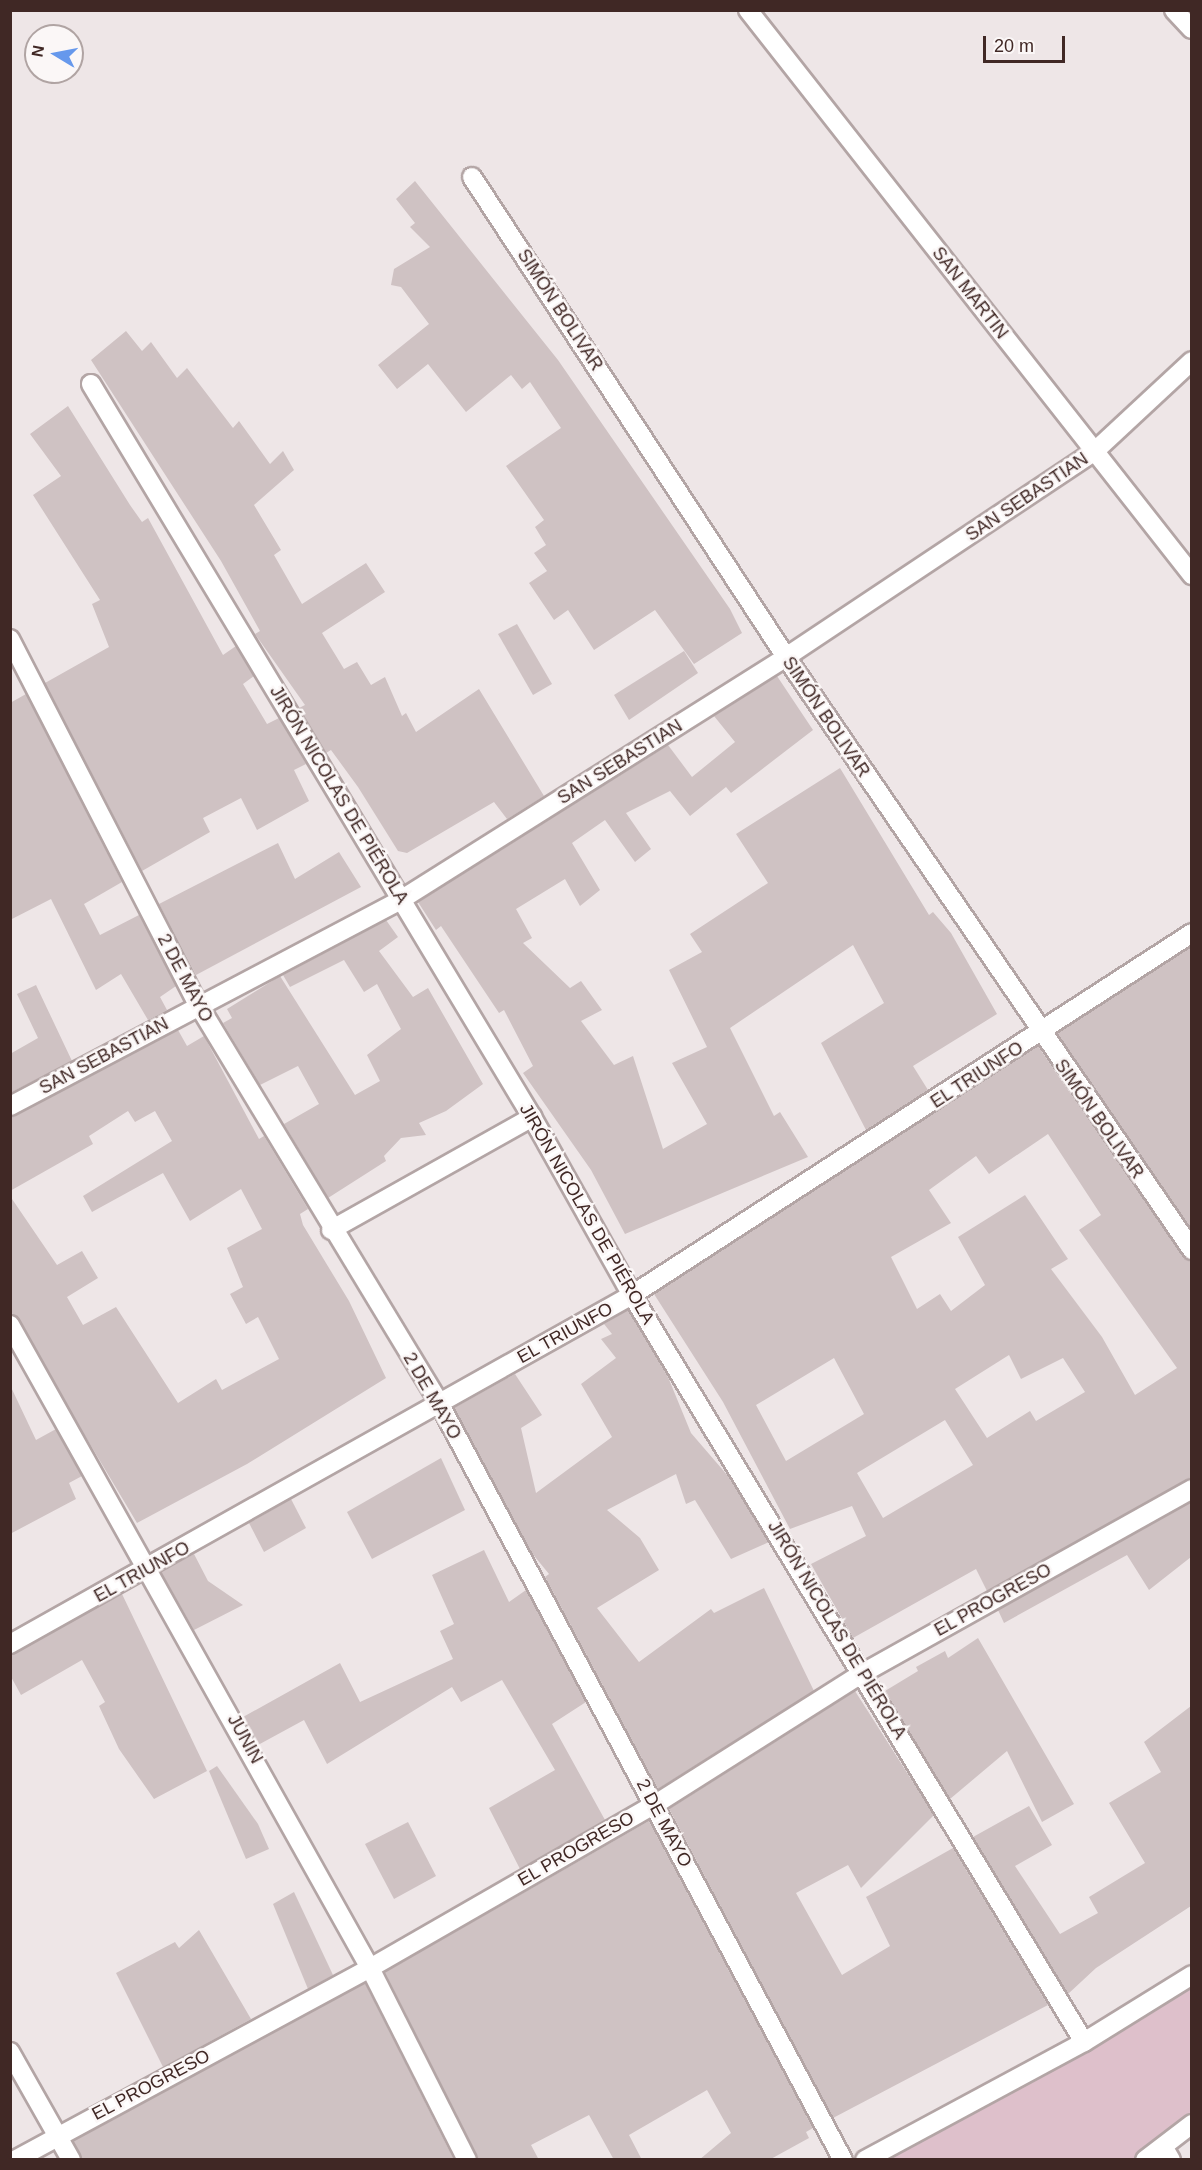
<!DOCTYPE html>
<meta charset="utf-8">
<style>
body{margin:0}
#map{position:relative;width:1202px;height:2170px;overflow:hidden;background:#eee6e7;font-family:Helvetica,sans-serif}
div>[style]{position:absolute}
.green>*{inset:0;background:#dec0cb}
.building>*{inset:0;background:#cfc2c3}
.roads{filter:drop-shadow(2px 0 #b3a5a5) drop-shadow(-2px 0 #b3a5a5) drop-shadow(0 2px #b3a5a5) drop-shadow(0 -2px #b3a5a5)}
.street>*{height:18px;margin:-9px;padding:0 9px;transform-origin:9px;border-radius:9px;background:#fff}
.secondary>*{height:18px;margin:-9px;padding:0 9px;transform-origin:9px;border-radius:9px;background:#fff}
span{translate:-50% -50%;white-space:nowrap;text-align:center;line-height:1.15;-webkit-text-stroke:5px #fbf7f7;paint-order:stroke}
.street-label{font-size:18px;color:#402825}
.frame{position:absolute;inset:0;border:12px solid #402825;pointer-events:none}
.north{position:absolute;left:24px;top:24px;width:60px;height:60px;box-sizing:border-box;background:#fbf7f7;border:2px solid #b0a4a3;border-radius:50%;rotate:280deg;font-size:16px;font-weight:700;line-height:24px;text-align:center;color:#402825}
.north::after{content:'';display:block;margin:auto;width:21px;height:27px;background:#6698ec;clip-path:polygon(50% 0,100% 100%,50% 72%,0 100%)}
.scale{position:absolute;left:983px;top:36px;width:82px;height:27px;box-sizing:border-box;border:3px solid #402825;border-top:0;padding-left:8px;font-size:18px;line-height:21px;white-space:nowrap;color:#402825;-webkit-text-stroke:4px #fbf7f7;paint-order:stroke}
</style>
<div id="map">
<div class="green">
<div style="clip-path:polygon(1191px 1975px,1191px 2124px,1145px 2159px,865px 2160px)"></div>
</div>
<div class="building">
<div style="clip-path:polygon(415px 181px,558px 360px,730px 609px,742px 633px,694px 664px,655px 610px,594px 650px,568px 610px,554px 620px,529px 583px,547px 571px,534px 553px,546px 545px,535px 527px,544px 520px,506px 466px,561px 428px,530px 382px,522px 389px,511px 375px,466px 412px,428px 364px,397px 389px,378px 365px,429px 324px,401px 287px,391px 285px,394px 269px,430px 247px,410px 227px,415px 223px,396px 199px)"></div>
<div style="clip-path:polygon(126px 331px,142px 351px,151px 342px,177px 378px,187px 368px,233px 428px,239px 421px,270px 464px,283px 451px,294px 470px,254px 505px,281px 550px,274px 555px,302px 604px,366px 563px,385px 592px,322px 633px,344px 669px,357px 662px,371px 685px,385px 677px,402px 716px,406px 713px,416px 732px,479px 689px,544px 796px,507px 819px,494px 802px,407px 853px,398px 851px,358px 787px,331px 750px,326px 753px,299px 708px,305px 705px,255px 634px,260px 631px,221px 561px,91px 360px)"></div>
<div style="clip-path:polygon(68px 406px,130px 505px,142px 522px,148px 518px,223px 655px,236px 646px,254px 676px,243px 684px,267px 724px,279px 718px,306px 764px,294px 770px,309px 801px,257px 830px,241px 798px,203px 818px,210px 832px,142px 871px,45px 683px,109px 647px,92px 604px,100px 600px,33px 495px,61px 476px,30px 434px)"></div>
<div style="clip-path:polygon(517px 624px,552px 684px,533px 695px,498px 634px)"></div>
<div style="clip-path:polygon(684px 651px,698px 673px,629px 720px,614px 695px)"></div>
<div style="clip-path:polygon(777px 676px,813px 730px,731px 793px,726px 787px,690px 816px,670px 791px,626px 813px,651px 849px,635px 862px,605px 820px,572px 843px,600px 890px,580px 906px,565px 879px,516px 909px,532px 938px,523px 943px,570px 988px,581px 981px,602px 1010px,581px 1021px,614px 1065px,633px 1056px,663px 1149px,707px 1124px,672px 1063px,707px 1047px,669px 970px,702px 952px,690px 934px,768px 883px,736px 834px,840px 768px,929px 915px,933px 912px,951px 933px,997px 1014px,913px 1066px,928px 1090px,866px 1130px,821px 1043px,884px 1003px,853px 945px,730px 1028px,774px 1116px,780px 1112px,808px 1157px,625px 1234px,591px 1170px,523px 1073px,533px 1066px,504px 1010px,499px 1013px,441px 926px,436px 930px,418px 902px,668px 745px,692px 777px,735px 742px,714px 716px)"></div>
<div style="clip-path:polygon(26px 694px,122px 882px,84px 904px,100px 935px,139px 915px,176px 986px,160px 997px,167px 1010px,148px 1020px,121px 974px,96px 990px,51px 899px,10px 920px,10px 703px)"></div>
<div style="clip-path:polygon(278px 843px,295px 879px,339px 852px,361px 887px,196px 975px,159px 904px)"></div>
<div style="clip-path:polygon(386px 920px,398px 937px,379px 951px,413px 997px,428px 988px,483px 1084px,446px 1111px,419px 1123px,426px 1135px,401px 1138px,384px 1156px,386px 1161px,328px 1198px,284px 1124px,319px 1104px,298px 1066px,260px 1085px,223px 1023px,232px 1018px,227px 1009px,280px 976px,355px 1095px,380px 1081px,367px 1055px,401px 1029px,377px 984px,364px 992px,344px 960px,290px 987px,283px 975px)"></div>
<div style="clip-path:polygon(1191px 947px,1191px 1229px,1057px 1033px)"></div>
<div style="clip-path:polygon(36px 985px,72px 1061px,10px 1093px,10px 1054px,38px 1038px,17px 994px)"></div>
<div style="clip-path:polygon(178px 1030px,187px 1046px,204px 1036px,259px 1139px,264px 1136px,308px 1209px,300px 1214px,303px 1225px,349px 1301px,386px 1378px,247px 1464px,137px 1523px,10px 1310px,10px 1196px,57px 1265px,82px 1251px,98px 1278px,67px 1297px,83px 1325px,116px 1307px,178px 1403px,216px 1379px,222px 1390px,279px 1359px,258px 1317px,246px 1324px,230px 1294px,243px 1287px,227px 1248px,262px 1229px,241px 1189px,190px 1221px,163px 1173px,92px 1212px,83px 1196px,172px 1141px,155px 1111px,135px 1122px,128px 1111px,89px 1136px,93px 1144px,10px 1191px,10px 1117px)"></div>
<div style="clip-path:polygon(evenodd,1038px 1046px,1183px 1256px,1191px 1261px,1191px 1478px,987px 1591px,976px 1569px,853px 1638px,811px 1564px,866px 1536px,852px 1506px,790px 1529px,723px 1402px,654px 1294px,1038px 1046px,1048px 1134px,1101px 1215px,1079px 1230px,1177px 1368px,1135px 1395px,1102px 1337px,1051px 1269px,1068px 1259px,1025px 1195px,958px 1237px,985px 1285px,951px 1311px,940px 1294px,917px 1309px,891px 1257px,951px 1223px,929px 1190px,976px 1156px,989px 1174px,1048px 1134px,1038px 1046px,1009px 1355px,1021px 1379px,1063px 1358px,1085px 1392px,1036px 1421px,1030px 1411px,987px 1438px,955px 1389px,1009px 1355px,1038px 1046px,834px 1358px,864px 1414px,786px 1461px,756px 1405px,834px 1358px,1038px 1046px,945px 1420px,973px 1465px,883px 1518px,857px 1473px,945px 1420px)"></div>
<div style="clip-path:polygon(628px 1310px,668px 1377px,691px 1433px,728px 1476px,769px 1542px,731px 1559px,695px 1500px,686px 1504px,676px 1474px,607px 1510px,640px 1538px,659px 1570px,597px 1608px,639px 1662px,711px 1609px,714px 1613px,764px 1588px,814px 1691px,658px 1789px,545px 1577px,549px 1574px,531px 1552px,454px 1408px,515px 1374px,542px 1415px,521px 1428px,536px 1493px,612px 1437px,581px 1384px,616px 1358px,601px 1339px,612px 1334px,604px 1324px)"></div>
<div style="clip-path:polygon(10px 1385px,36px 1440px,56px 1429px,82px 1476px,69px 1483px,76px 1499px,10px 1534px)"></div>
<div style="clip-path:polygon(441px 1458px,465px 1510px,372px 1559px,347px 1512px)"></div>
<div style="clip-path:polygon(291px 1499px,306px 1528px,264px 1552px,249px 1523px)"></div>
<div style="clip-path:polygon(1191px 1502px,1191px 1557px,1149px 1590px,1127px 1555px,1004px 1623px,998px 1610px)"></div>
<div style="clip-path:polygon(484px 1550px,509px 1602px,526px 1590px,586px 1702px,552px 1724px,605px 1820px,520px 1869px,489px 1808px,555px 1770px,502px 1680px,461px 1702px,452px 1687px,327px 1764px,304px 1720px,258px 1745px,243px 1717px,340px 1663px,360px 1702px,453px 1659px,440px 1631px,454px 1624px,432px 1575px)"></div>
<div style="clip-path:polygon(194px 1554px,208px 1581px,243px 1605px,194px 1630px,161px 1572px)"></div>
<div style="clip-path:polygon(122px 1594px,207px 1771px,154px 1799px,119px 1749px,99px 1706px,105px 1702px,82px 1660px,21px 1695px,10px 1675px,10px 1655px)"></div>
<div style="clip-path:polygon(978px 1638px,1074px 1804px,1042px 1822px,1007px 1751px,950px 1799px,885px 1691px,918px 1671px,916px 1667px,945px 1651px,948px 1658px)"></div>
<div style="clip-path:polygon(855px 1691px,934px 1815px,861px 1888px,848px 1865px,796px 1893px,842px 1975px,890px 1946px,866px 1897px,953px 1848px,1048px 2005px,833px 2118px,669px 1809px)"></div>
<div style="clip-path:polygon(1191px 1706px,1191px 1906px,1096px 1968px,1068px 1994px,973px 1837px,1029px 1806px,1052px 1845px,1015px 1866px,1060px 1934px,1098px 1913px,1089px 1897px,1145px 1863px,1109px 1803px,1161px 1772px,1144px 1742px)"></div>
<div style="clip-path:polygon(217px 1766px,258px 1824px,269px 1849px,246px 1859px,209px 1771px)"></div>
<div style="clip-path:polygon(649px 1821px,813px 2128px,806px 2132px,809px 2138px,769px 2160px,699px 2160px,731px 2133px,707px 2090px,629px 2135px,642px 2160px,614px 2160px,589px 2115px,531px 2145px,539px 2160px,478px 2160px,385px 1972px)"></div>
<div style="clip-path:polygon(408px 1822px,436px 1876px,394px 1899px,365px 1844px)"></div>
<div style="clip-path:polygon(294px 1892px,333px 1975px,308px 1989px,273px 1904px)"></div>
<div style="clip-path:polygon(199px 1930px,251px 2019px,163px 2067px,116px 1973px,175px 1942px,179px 1948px)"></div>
<div style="clip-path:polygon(365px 1983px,454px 2160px,82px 2160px,73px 2141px)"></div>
</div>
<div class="roads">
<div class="street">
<div style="left:748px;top:10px;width:719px;rotate:51.84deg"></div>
<div style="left:1174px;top:10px;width:26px;rotate:47deg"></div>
<div style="left:472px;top:177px;width:574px;rotate:56.81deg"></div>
<div style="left:786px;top:657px;width:719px;rotate:55.6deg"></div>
<div style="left:91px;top:384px;width:855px;rotate:58.97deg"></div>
<div style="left:532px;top:1117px;width:204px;rotate:60.7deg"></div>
<div style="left:632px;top:1295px;width:873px;rotate:58.82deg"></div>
<div style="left:10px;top:639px;width:413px;rotate:62.8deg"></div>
<div style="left:199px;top:1006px;width:464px;rotate:58.8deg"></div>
<div style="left:439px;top:1403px;width:858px;rotate:61.91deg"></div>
<div style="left:10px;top:1106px;width:443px;rotate:-27.8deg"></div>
<div style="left:402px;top:899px;width:454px;rotate:-32.2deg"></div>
<div style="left:786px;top:657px;width:371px;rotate:-33.7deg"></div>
<div style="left:1095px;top:451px;width:132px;rotate:-42.9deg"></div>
<div style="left:331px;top:1230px;width:231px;rotate:-29.3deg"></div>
<div style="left:10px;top:1325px;width:737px;rotate:60.76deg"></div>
<div style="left:370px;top:1968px;width:215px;rotate:63.2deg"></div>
<div style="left:10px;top:1644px;width:713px;rotate:-29.3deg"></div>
<div style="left:632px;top:1295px;width:667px;rotate:-32.88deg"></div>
<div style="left:10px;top:2052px;width:124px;rotate:60.5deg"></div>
<div style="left:1164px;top:2148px;width:14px;rotate:60deg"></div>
<div style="left:15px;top:2160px;width:404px;rotate:-28.4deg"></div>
<div style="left:370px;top:1968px;width:327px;rotate:-29.9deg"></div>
<div style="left:654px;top:1805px;width:247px;rotate:-32.3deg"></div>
<div style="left:863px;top:1673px;width:377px;rotate:-29.2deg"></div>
</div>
<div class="secondary">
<div style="left:865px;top:2160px;width:249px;rotate:-28.3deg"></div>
<div style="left:1084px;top:2042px;width:127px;rotate:-31.8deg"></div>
<div style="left:1145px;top:2160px;width:59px;rotate:-37.5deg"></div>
</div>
</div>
<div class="street-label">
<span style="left:970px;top:293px;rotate:52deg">SAN MARTIN</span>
<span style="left:560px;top:310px;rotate:57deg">SIMÓN BOLIVAR</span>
<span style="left:1027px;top:497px;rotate:-34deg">SAN SEBASTIAN</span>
<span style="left:826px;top:717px;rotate:56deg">SIMÓN BOLIVAR</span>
<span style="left:620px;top:762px;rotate:-32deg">SAN SEBASTIAN</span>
<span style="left:339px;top:795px;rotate:59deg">JIRÓN NICOLAS DE PIÉROLA</span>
<span style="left:185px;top:978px;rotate:62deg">2 DE MAYO</span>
<span style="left:104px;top:1056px;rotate:-28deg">SAN SEBASTIAN</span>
<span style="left:977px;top:1075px;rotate:-33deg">EL TRIUNFO</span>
<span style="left:1099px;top:1119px;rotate:55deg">SIMÓN BOLIVAR</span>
<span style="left:587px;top:1214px;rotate:60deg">JIRÓN NICOLAS DE PIÉROLA</span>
<span style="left:565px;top:1333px;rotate:-29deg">EL TRIUNFO</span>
<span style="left:432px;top:1396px;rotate:60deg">2 DE MAYO</span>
<span style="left:142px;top:1572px;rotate:-29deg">EL TRIUNFO</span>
<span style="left:993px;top:1600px;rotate:-29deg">EL PROGRESO</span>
<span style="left:837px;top:1630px;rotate:59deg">JIRÓN NICOLAS DE PIÉROLA</span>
<span style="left:245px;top:1739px;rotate:61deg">JUNIN</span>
<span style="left:664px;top:1823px;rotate:62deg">2 DE MAYO</span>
<span style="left:576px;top:1849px;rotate:-30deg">EL PROGRESO</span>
<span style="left:151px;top:2085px;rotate:-28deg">EL PROGRESO</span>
</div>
<div class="frame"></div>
<div class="north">N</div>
<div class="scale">20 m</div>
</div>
